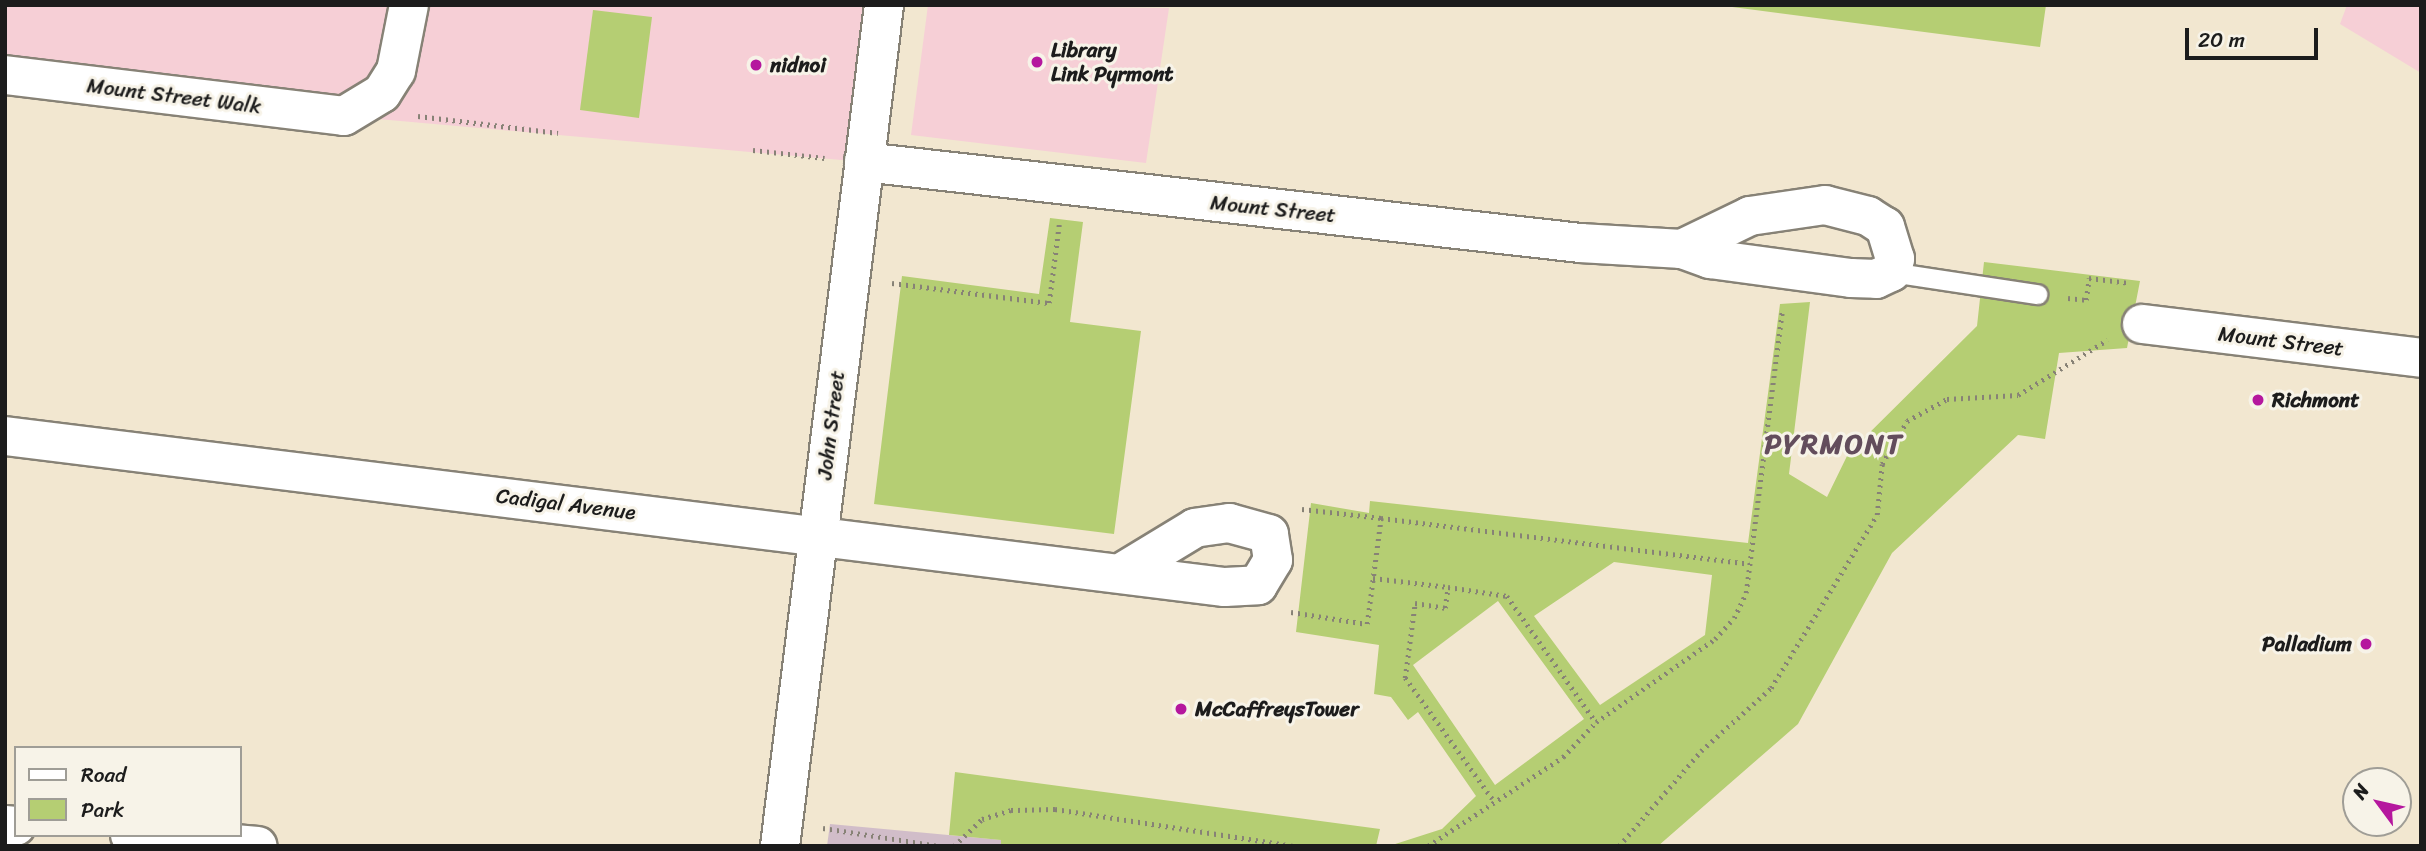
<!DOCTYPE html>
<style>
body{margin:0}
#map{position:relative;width:2426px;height:851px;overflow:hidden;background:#f2e7d0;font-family:Sriracha,sans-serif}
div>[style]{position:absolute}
.built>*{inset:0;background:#f6cfd6}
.industrial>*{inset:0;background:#d1bdc9}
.green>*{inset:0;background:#b5ce73}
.path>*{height:4.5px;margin-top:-2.25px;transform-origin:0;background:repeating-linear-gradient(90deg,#878276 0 2px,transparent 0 7px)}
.roads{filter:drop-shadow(2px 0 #878276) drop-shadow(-2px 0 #878276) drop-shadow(0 2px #878276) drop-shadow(0 -2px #878276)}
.lane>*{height:19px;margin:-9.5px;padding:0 9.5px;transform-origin:9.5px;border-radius:9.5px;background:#fff}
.street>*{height:38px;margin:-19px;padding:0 19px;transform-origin:19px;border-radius:19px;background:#fff}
.dots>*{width:19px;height:19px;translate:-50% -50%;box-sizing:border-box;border:4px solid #f7f3e8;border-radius:50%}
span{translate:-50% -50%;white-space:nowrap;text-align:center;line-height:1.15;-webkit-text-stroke:6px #f7f3e8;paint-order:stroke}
.poi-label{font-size:21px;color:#1c1c1c;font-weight:700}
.left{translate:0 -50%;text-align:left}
.right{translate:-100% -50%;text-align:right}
.street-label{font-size:21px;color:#1c1c1c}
.district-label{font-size:28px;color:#634d5c;font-weight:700;letter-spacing:2px}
.frame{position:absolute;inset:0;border:7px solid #1c1c1c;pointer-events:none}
.legend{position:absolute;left:14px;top:746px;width:228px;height:91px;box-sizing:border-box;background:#f7f3e8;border:2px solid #9f9d96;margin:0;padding:9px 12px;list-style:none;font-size:21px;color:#1c1c1c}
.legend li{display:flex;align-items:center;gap:14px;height:35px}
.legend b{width:35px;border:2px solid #9f9d96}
.north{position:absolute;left:2342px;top:767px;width:70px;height:70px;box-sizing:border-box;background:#f7f3e8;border:2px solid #9f9d96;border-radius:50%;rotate:303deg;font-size:19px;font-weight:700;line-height:28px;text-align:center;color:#1c1c1c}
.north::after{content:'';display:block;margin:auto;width:24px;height:32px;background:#b5179e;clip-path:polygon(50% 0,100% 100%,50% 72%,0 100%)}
.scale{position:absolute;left:2185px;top:28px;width:133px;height:32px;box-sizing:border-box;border:4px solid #1c1c1c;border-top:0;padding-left:9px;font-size:21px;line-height:24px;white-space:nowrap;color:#1c1c1c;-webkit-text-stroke:5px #f7f3e8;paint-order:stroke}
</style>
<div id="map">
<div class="built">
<div style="clip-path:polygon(5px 5px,884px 5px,864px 162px,344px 116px,5px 75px)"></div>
<div style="clip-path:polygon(928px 5px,1169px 8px,1146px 163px,911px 135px)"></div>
<div style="clip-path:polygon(2347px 5px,2421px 5px,2421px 73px,2340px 24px)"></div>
</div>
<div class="industrial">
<div style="clip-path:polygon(830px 824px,1002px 840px,1001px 846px,827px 846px)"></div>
</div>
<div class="green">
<div style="clip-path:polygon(1717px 5px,2046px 5px,2040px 47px)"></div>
<div style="clip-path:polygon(593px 10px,652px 17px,639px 118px,580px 110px)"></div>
<div style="clip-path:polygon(1050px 218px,1083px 222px,1070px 322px,1141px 331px,1114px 534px,874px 504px,902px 276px,1039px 294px)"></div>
<div style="clip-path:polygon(evenodd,1984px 262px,2140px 281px,2127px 348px,2059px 353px,2045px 439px,2018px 435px,1892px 553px,1798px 724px,1658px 846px,1389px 846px,1442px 829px,1476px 796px,1418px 712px,1408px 720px,1391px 697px,1374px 694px,1379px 645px,1296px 632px,1311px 503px,1369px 513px,1370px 501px,1748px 543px,1780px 304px,1810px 302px,1789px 474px,1827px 497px,1848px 454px,1977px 326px,1984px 262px,1614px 562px,1712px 575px,1705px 635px,1600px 705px,1534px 616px,1614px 562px,1984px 262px,1498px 601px,1584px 719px,1495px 785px,1413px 665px,1498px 601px)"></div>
<div style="clip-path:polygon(955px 772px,1380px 829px,1376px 846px,1001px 846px,1001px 840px,949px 835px)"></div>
</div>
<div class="path">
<div style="left:418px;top:116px;width:141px;rotate:6.9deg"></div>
<div style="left:753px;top:150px;width:72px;rotate:6.3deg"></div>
<div style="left:892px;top:283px;width:158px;rotate:7.3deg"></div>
<div style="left:1049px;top:303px;width:79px;rotate:-82.7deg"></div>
<div style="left:2068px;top:298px;width:18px;rotate:6deg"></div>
<div style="left:2086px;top:300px;width:22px;rotate:-82deg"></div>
<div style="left:2089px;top:278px;width:38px;rotate:7deg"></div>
<div style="left:1302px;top:509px;width:80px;rotate:6.5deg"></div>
<div style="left:1373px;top:578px;width:76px;rotate:6.8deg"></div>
<div style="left:1291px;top:612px;width:77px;rotate:9deg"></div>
<div style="left:1367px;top:624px;width:107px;rotate:-82.5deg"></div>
<div style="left:1381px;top:518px;width:371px;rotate:7.1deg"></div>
<div style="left:1492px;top:799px;width:149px;rotate:-125.7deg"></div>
<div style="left:1405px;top:678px;width:76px;rotate:-82.4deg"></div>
<div style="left:1415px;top:603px;width:30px;rotate:9deg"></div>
<div style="left:1445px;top:608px;width:21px;rotate:-82deg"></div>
<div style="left:1448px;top:587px;width:60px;rotate:8.7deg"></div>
<div style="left:1507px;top:596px;width:154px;rotate:54.8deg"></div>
<div style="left:823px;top:828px;width:117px;rotate:8.8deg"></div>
<div style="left:954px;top:846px;width:39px;rotate:-44deg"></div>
<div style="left:982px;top:819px;width:30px;rotate:-17deg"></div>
<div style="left:1011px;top:810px;width:44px;rotate:-1.3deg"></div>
<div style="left:1055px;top:809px;width:243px;rotate:8.8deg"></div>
<div style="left:1428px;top:846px;width:162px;rotate:-33.4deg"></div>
<div style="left:1563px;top:757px;width:48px;rotate:-46.7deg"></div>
<div style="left:1596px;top:722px;width:145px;rotate:-34.9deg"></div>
<div style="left:1715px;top:639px;width:28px;rotate:-48deg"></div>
<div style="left:1734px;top:618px;width:28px;rotate:-64deg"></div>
<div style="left:1746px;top:593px;width:284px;rotate:-82.7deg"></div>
<div style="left:1619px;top:846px;width:125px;rotate:-49.2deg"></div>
<div style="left:1701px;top:751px;width:94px;rotate:-42deg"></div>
<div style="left:1771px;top:688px;width:203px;rotate:-58.5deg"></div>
<div style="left:1877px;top:515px;width:51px;rotate:-84.4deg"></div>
<div style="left:1882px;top:464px;width:50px;rotate:-59.8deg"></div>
<div style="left:1907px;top:421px;width:46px;rotate:-28.8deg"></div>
<div style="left:1947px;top:399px;width:71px;rotate:-3.2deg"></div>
<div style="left:2018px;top:395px;width:105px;rotate:-31.7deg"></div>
</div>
<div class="roads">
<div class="lane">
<div style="left:1891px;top:272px;width:148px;rotate:8.6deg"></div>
</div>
<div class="street">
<div style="left:5px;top:75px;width:341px;rotate:6.9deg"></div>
<div style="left:344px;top:116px;width:44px;rotate:-31.2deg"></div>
<div style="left:382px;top:93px;width:26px;rotate:-58deg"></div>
<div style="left:396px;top:71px;width:67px;rotate:-78.9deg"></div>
<div style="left:864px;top:162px;width:721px;rotate:6.45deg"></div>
<div style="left:1580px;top:243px;width:102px;rotate:3.4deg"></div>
<div style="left:1682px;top:249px;width:30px;rotate:20deg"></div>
<div style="left:1710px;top:259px;width:142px;rotate:7.7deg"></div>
<div style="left:1851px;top:278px;width:25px;rotate:2deg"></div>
<div style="left:1876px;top:279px;width:17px;rotate:-25deg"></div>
<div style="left:1891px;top:272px;width:14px;rotate:-73deg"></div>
<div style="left:1895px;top:259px;width:34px;rotate:-107deg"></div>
<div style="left:1885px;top:227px;width:20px;rotate:-147deg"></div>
<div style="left:1868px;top:216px;width:44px;rotate:-165.7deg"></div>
<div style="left:1825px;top:205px;width:76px;rotate:171.7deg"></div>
<div style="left:1750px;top:216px;width:76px;rotate:154.1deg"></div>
<div style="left:2142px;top:324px;width:281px;rotate:6.9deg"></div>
<div style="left:5px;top:436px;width:1229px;rotate:7.06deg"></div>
<div style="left:1225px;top:587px;width:33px;rotate:-3deg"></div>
<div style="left:1258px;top:585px;width:29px;rotate:-59deg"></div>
<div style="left:1273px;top:560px;width:26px;rotate:-99deg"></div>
<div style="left:1269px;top:534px;width:41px;rotate:-164.6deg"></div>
<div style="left:1229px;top:523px;width:34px;rotate:172deg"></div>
<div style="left:1195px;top:528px;width:81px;rotate:148.7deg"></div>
<div style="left:5px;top:825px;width:11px;rotate:5deg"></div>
<div style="left:130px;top:835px;width:128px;rotate:4.9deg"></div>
<div style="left:780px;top:846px;width:847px;rotate:-82.95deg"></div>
</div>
</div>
<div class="dots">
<div style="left:1037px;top:62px;background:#b5179e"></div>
<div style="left:756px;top:65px;background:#b5179e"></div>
<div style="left:2258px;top:400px;background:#b5179e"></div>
<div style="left:2366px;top:644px;background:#b5179e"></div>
<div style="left:1181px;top:709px;background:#b5179e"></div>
</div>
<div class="poi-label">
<span class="left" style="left:1051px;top:62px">Library<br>Link Pyrmont</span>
<span class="left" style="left:770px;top:65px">nidnoi</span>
<span class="left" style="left:2272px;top:400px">Richmont</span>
<span class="right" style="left:2352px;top:644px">Palladium</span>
<span class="left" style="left:1195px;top:709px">McCaffreysTower</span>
</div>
<div class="street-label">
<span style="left:174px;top:96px;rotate:7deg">Mount Street Walk</span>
<span style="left:1273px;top:209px;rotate:6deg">Mount Street</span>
<span style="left:2281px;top:341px;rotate:7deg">Mount Street</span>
<span style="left:831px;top:425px;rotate:-83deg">John Street</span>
<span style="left:566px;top:504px;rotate:7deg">Cadigal Avenue</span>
</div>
<div class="district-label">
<span style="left:1834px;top:444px">PYRMONT</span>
</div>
<div class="frame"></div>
<ul class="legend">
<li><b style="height:9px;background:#fff"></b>Road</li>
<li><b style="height:19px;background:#b5ce73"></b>Park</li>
</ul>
<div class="north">N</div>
<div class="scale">20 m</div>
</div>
